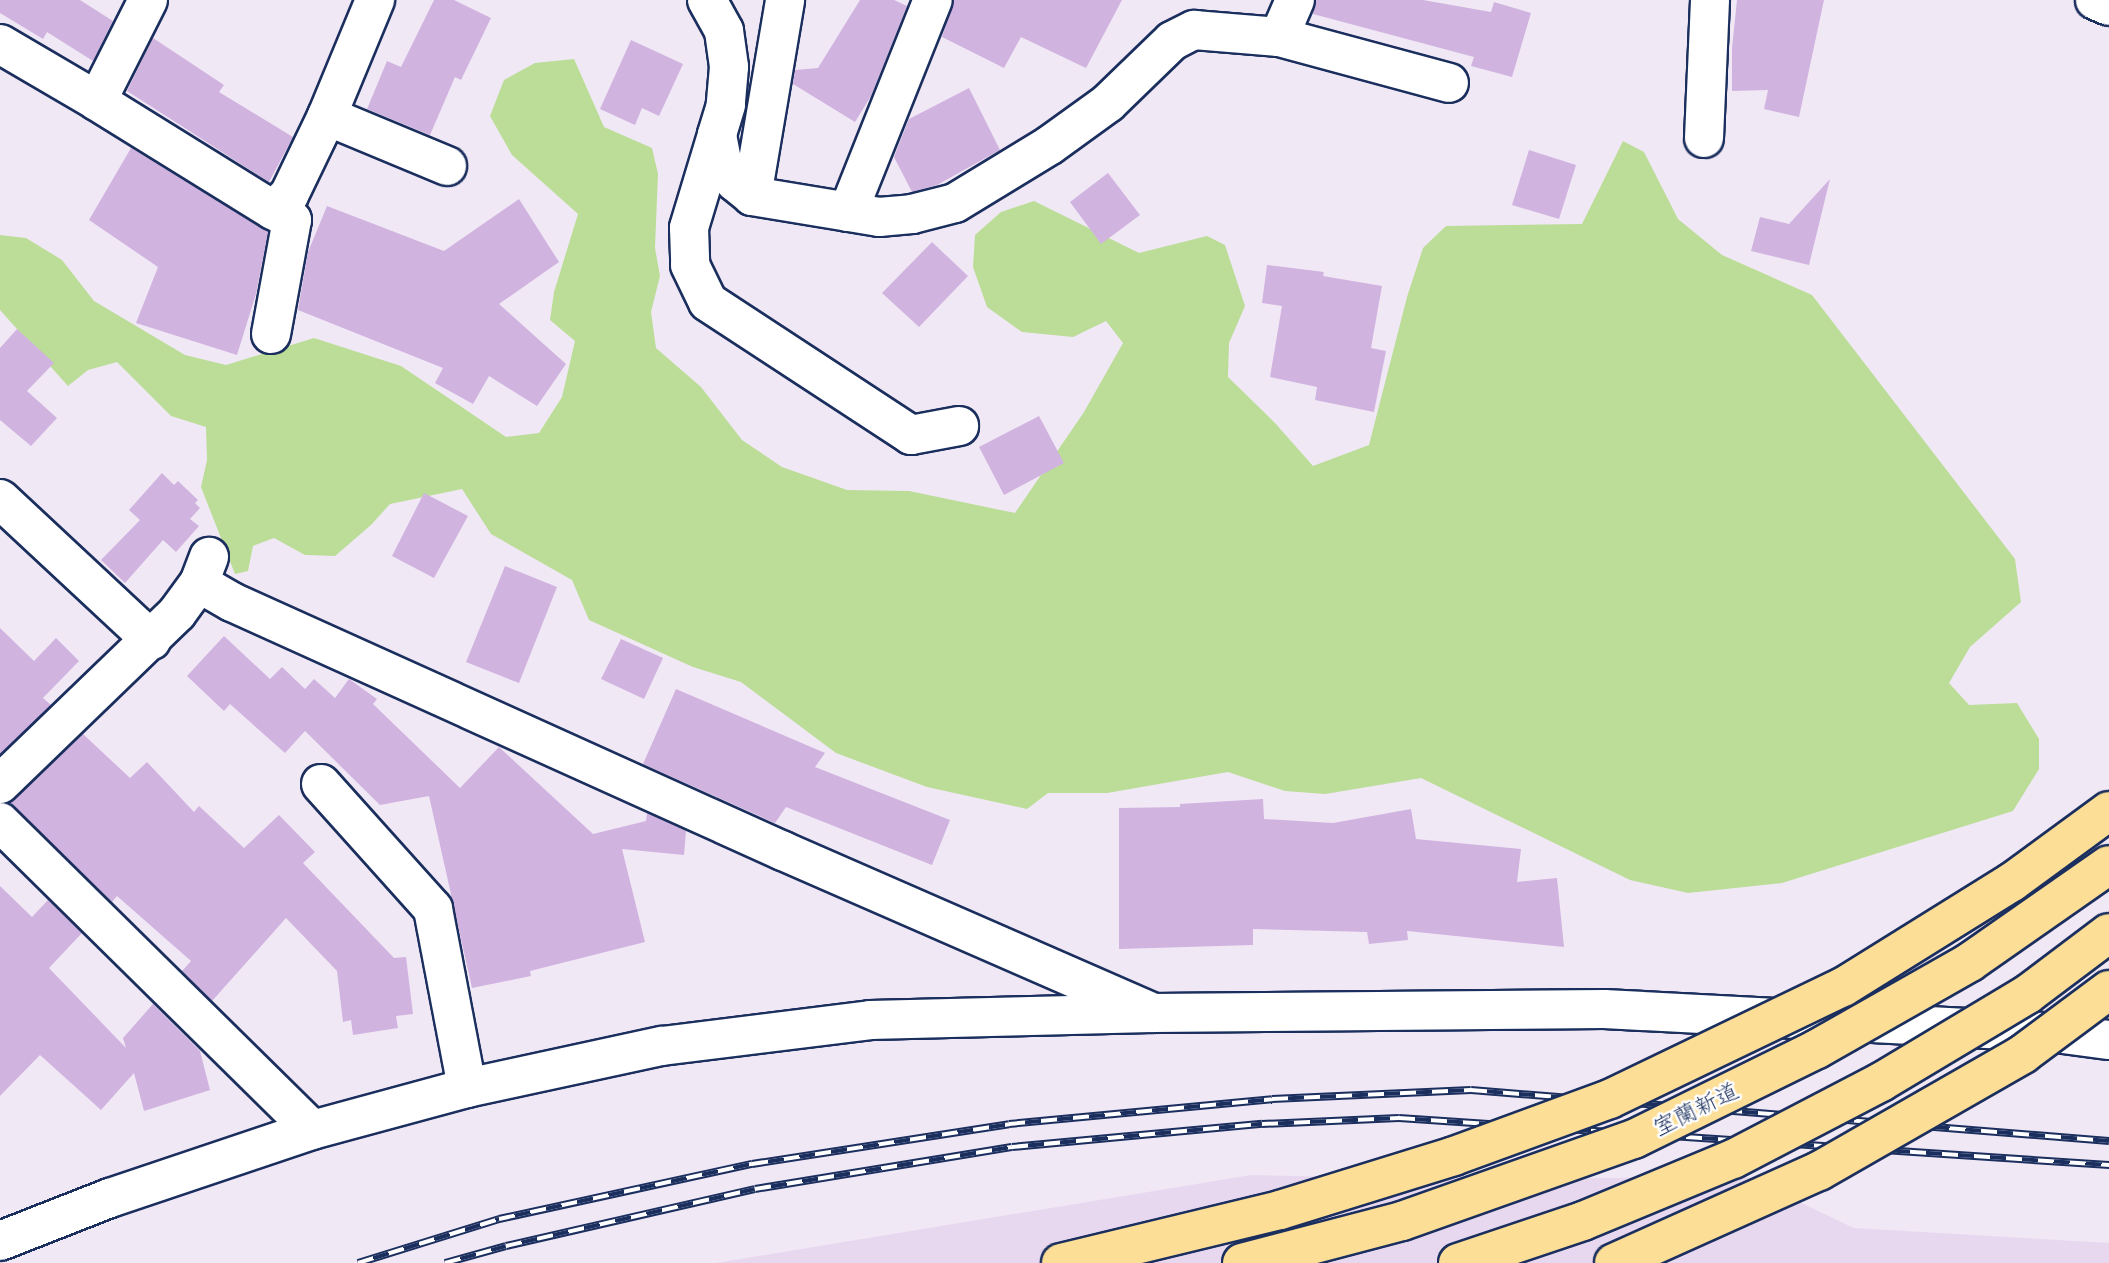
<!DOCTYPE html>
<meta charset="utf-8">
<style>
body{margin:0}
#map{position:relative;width:2109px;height:1263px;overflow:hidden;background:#f1e8f6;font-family:Itim,"Klee One",sans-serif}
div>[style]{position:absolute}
.built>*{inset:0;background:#e7d8ef}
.green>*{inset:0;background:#bbdd97}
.building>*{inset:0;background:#d1b3e0}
.roads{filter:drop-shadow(2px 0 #1b2f5e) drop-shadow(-2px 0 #1b2f5e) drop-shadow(0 2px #1b2f5e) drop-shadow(0 -2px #1b2f5e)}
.street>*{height:38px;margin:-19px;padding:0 19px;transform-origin:19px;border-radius:19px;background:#fff}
.secondary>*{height:38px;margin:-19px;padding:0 19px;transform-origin:19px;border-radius:19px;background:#fff}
.rail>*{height:8px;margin-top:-4px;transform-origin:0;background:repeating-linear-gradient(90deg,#fff 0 16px,#1b2f5e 0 32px);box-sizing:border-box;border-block:2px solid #1b2f5e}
.bridges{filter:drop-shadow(2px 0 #1b2f5e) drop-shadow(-2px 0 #1b2f5e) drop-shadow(0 2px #1b2f5e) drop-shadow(0 -2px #1b2f5e)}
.highway-bridge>*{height:38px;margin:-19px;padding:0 19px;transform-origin:19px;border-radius:19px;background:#fdde96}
span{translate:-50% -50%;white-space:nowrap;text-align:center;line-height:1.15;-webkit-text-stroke:5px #fff;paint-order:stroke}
.street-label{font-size:23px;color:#1b2f5e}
</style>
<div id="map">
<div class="built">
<div style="clip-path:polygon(1251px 1175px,1480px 1180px,1745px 1176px,1854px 1228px,2109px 1243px,2109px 1263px,716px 1263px)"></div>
</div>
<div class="green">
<div style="clip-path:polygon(574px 59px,604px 127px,652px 148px,658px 174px,655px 248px,660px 276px,651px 312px,656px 348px,701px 387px,742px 440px,782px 467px,847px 490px,909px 491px,1015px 513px,1084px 412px,1123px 343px,1106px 321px,1073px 337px,1022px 332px,987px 307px,973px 267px,975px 235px,1001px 212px,1034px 201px,1139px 253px,1207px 236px,1225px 245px,1245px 306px,1229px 343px,1228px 377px,1275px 423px,1313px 466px,1369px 445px,1407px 297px,1423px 248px,1446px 226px,1582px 224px,1623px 141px,1644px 152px,1678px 219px,1722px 255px,1812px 295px,2015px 559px,2021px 602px,1970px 647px,1949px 683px,1969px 705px,2017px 703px,2039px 739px,2039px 769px,2013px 811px,1782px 883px,1688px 893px,1630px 880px,1421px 778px,1325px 794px,1285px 791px,1228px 772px,1107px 793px,1048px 793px,1027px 809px,927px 787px,836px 753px,741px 682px,693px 667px,589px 620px,572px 580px,491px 534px,462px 489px,390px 504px,371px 525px,335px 556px,305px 555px,274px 538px,253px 546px,248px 571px,235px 574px,201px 487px,207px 460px,206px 427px,171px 416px,117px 362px,88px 370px,68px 386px,0 310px,0 235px,26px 238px,62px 260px,94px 301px,185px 355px,226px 365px,314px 338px,401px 366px,506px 437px,539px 433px,562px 397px,575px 341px,550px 320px,554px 292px,578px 214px,512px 155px,490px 116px,504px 80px,535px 63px)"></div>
</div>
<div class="building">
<div style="clip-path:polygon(0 0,80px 0,113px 21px,93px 61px,47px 32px,43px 39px,0 13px)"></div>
<div style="clip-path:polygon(434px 0,454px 0,491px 18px,461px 80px,455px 77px,430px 135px,367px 109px,387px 61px,401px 67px)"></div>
<div style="clip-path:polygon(860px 0,894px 0,907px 6px,871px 96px,855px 122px,793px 84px,795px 70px,818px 68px)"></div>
<div style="clip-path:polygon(954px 0,1122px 0,1086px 68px,1021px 37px,1004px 68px,942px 37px)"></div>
<div style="clip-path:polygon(1316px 0,1423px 0,1491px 12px,1494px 2px,1531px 13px,1512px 77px,1471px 66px,1474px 57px,1313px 14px)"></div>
<div style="clip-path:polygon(1737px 0,1824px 0,1799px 117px,1764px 109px,1768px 90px,1732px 91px,1732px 48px)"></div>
<div style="clip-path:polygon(153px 38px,224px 85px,219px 92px,293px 137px,269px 182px,127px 91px)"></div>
<div style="clip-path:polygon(631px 40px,683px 64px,659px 116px,642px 108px,635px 125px,600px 109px)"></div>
<div style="clip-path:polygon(969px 88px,1000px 150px,937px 185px,912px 192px,894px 157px,909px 119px)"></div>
<div style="clip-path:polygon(131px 148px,268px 232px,256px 294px,237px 355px,136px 323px,158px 267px,89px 220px)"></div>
<div style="clip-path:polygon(1529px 150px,1576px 165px,1559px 219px,1512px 205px)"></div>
<div style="clip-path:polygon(1108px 173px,1140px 215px,1101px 244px,1070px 202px)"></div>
<div style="clip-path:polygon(1830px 179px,1809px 265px,1751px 251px,1760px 217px,1789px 224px)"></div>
<div style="clip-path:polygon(519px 199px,559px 262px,499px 304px,566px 364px,537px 406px,489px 376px,473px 404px,435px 383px,443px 368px,298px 310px,308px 252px,327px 206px,444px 251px)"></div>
<div style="clip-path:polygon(932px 242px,968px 276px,919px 327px,882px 293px)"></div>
<div style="clip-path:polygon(1267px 265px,1324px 272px,1323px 276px,1382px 286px,1371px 348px,1386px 351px,1374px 412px,1315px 400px,1317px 387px,1270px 377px,1282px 306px,1262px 303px)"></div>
<div style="clip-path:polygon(17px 329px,54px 363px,27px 391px,57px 418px,31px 446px,0 420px,0 348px)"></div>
<div style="clip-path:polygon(1039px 416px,1064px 463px,1004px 495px,979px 447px)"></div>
<div style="clip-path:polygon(162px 473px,174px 485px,178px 481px,198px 500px,195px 503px,200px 508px,190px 519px,199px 526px,176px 552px,163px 540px,125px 583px,101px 560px,140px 520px,129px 510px)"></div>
<div style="clip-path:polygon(424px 493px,468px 516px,434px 578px,392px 556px)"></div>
<div style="clip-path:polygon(505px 566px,557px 587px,519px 683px,466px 662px)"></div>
<div style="clip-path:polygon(0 628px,34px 661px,56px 638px,79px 661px,43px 698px,51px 705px,0 754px)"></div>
<div style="clip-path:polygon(224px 636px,270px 679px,282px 667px,305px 689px,314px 679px,335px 698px,349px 679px,377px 699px,373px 704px,460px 788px,499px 747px,593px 834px,646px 821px,647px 813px,686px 831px,684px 855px,622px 849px,645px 942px,530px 971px,531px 976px,472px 988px,429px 796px,380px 805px,305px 731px,285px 753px,230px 704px,224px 711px,187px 676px)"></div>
<div style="clip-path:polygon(621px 639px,663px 658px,644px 699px,601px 679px)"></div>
<div style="clip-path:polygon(676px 689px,825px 753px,815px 767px,950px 820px,932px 865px,786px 807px,775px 823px,643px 764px)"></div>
<div style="clip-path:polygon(83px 734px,130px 778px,147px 762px,194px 812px,199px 806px,244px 848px,279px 815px,315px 852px,303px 863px,394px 958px,406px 957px,413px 1014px,396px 1016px,398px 1028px,353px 1035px,351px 1020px,343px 1022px,337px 971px,286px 918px,212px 1001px,182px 971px,191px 961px,117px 896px,112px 902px,10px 803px)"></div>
<div style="clip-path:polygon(1263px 799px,1264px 819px,1333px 823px,1411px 809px,1416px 839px,1521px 849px,1517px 882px,1557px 878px,1564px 947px,1407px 931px,1408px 940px,1369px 944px,1367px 932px,1253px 929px,1253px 945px,1119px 949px,1119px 808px,1180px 807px,1180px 804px)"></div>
<div style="clip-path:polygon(0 886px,32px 917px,48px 900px,82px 933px,49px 968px,126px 1048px,123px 1038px,153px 1004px,200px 1051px,210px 1090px,144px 1111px,134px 1073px,101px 1110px,40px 1055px,0 1096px)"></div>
</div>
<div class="roads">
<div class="street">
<div style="left:707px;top:0;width:35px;rotate:61deg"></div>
<div style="left:724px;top:31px;width:36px;rotate:82deg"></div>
<div style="left:729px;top:67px;width:38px;rotate:95deg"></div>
<div style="left:726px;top:105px;width:31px;rotate:107deg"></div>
<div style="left:717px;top:135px;width:32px;rotate:79deg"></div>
<div style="left:723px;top:166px;width:20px;rotate:53deg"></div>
<div style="left:735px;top:182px;width:22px;rotate:39deg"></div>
<div style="left:752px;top:196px;width:129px;rotate:9.4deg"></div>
<div style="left:879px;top:217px;width:33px;rotate:-5deg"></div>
<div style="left:912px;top:214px;width:44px;rotate:-14.3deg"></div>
<div style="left:955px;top:203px;width:111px;rotate:-31.4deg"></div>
<div style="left:1050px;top:145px;width:72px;rotate:-35.9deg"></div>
<div style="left:1108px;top:103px;width:89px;rotate:-44.1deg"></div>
<div style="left:1172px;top:41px;width:25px;rotate:-27deg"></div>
<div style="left:1194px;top:30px;width:85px;rotate:4.7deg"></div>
<div style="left:1279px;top:37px;width:40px;rotate:-66.6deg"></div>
<div style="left:2095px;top:0;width:15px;rotate:23deg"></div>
<div style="left:1279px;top:37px;width:176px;rotate:15.1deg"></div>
<div style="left:0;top:44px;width:113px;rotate:30.4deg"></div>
<div style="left:97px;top:101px;width:113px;rotate:-63.2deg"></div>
<div style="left:97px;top:101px;width:207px;rotate:31.8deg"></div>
<div style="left:327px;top:116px;width:130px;rotate:22.6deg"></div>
<div style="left:717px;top:135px;width:97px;rotate:106.8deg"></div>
<div style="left:689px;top:228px;width:37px;rotate:88deg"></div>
<div style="left:690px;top:265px;width:41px;rotate:64.1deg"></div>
<div style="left:708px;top:302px;width:243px;rotate:33.2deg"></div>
<div style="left:911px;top:435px;width:49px;rotate:-10.6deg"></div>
<div style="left:1704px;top:138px;width:138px;rotate:-87.5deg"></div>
<div style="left:752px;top:196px;width:199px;rotate:-80.4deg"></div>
<div style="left:848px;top:212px;width:228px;rotate:-68.2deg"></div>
<div style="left:271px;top:334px;width:116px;rotate:-79.6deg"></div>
<div style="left:292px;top:220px;width:21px;rotate:-152deg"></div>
<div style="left:273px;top:210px;width:22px;rotate:-43deg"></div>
<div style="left:289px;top:195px;width:88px;rotate:-64.3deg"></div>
<div style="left:327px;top:116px;width:126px;rotate:-67.5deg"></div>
<div style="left:0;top:499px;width:207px;rotate:43deg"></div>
<div style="left:199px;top:583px;width:38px;rotate:30deg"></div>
<div style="left:232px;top:602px;width:605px;rotate:24.32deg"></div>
<div style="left:783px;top:851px;width:404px;rotate:23.6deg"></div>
<div style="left:0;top:784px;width:246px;rotate:-44deg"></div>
<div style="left:177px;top:613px;width:37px;rotate:-54deg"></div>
<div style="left:199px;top:583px;width:28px;rotate:-69deg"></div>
<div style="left:321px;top:784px;width:168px;rotate:48.1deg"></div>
<div style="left:433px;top:909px;width:182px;rotate:79.2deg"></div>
<div style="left:0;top:822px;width:438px;rotate:44.6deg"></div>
</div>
<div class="secondary">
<div style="left:0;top:1241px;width:118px;rotate:-21.4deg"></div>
<div style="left:110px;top:1198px;width:213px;rotate:-18.6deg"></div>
<div style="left:312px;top:1130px;width:161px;rotate:-15.2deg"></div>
<div style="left:467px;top:1088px;width:199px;rotate:-12.2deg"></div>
<div style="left:662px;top:1046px;width:210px;rotate:-7.1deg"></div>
<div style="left:870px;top:1020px;width:283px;rotate:-1.4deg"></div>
<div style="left:1153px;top:1013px;width:451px;rotate:-0.5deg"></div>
<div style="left:1604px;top:1009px;width:445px;rotate:3deg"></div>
<div style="left:2048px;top:1032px;width:62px;rotate:7.5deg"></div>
</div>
</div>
<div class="rail">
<div style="left:358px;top:1263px;width:148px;rotate:-17.3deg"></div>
<div style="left:499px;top:1219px;width:259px;rotate:-12.3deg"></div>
<div style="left:752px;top:1164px;width:260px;rotate:-8.8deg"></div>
<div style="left:1009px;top:1124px;width:264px;rotate:-5.4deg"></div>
<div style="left:1272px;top:1099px;width:199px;rotate:-2.6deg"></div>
<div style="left:1471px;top:1090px;width:640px;rotate:4.57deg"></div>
<div style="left:445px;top:1263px;width:63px;rotate:-15.6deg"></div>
<div style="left:506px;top:1246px;width:255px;rotate:-12.9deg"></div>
<div style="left:755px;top:1189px;width:260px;rotate:-9.3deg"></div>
<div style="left:1012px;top:1147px;width:251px;rotate:-5.3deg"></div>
<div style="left:1262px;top:1124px;width:137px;rotate:-2.5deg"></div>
<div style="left:1399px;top:1118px;width:712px;rotate:3.79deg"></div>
</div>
<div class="bridges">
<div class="highway-bridge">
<div style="left:1061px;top:1263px;width:225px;rotate:-13.6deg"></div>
<div style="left:1280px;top:1210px;width:182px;rotate:-17.2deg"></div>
<div style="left:1454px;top:1156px;width:166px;rotate:-20.1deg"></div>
<div style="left:1610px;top:1099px;width:259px;rotate:-25.7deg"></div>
<div style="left:1843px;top:987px;width:199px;rotate:-31.9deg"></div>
<div style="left:2012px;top:882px;width:120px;rotate:-36.2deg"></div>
<div style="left:1242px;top:1263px;width:165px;rotate:-14.7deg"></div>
<div style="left:1402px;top:1221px;width:246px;rotate:-19.5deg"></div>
<div style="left:1634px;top:1139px;width:204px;rotate:-26.2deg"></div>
<div style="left:1817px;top:1049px;width:176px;rotate:-29.6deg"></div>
<div style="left:1970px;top:962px;width:169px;rotate:-34.9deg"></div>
<div style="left:1458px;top:1263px;width:132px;rotate:-18.6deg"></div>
<div style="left:1583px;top:1221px;width:162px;rotate:-22.5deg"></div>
<div style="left:1733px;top:1159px;width:167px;rotate:-27.5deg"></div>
<div style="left:1881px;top:1082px;width:171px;rotate:-30.9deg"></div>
<div style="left:2028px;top:994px;width:101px;rotate:-37deg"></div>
<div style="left:1614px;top:1263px;width:225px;rotate:-24.2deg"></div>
<div style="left:1819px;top:1171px;width:235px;rotate:-29.8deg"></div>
<div style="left:2023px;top:1054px;width:107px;rotate:-36.7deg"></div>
</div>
</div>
<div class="street-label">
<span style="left:1696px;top:1109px;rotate:-26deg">室蘭新道</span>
</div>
</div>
